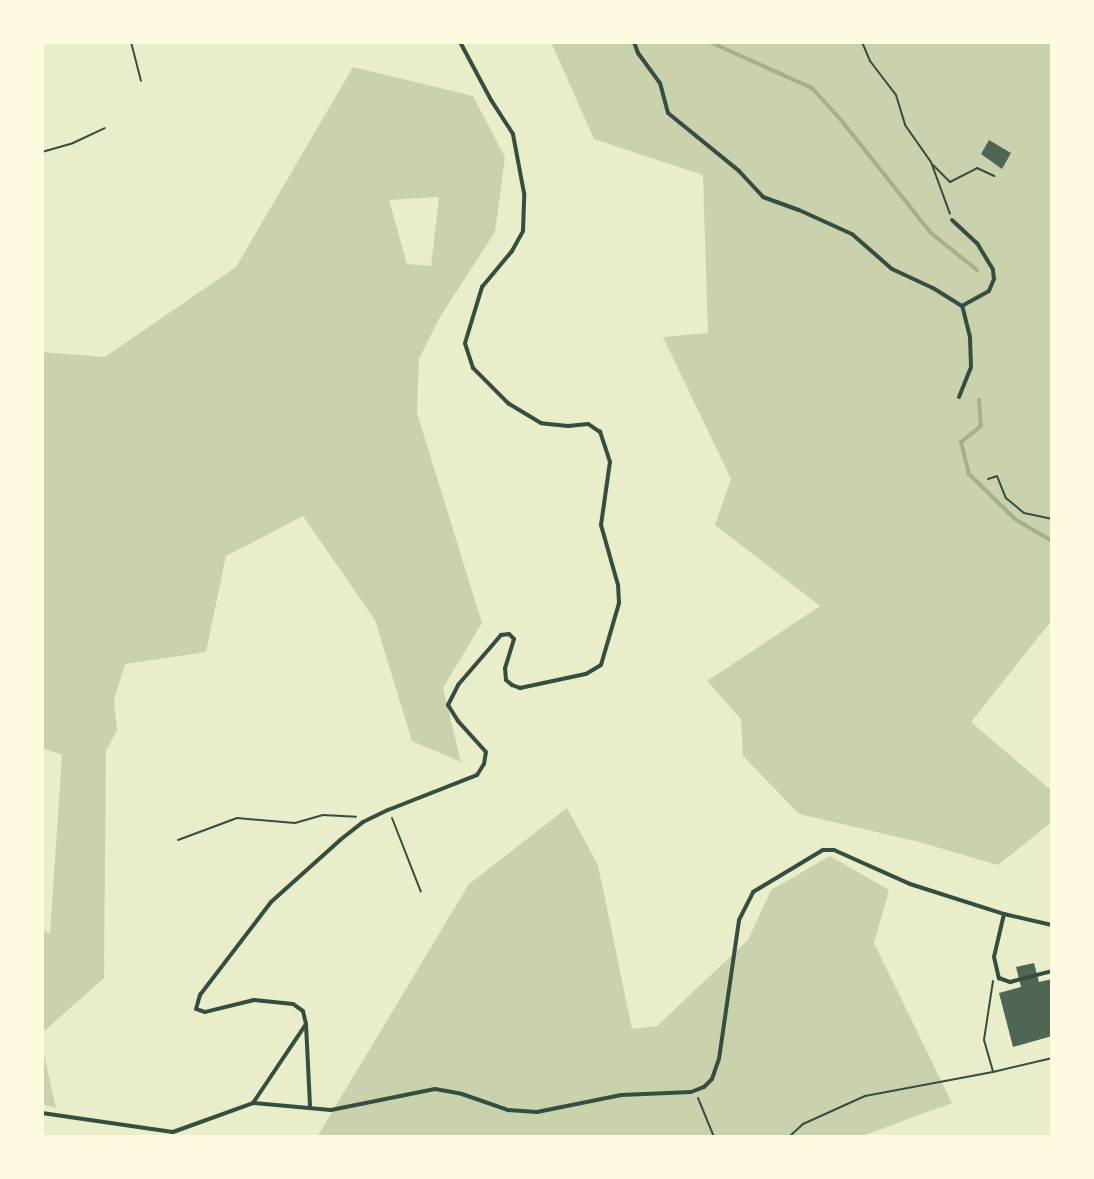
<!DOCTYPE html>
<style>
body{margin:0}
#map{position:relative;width:1094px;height:1179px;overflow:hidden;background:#e9edc9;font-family:Cabin,sans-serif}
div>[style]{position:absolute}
.green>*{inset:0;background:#cad2ad}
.stream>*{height:4px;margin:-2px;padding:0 2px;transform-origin:2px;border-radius:2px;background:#a3b18a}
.building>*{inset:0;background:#4f6655}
.path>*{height:2px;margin:-1px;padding:0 1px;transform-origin:1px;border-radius:1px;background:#344e41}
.service>*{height:4px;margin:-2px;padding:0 2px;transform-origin:2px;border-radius:2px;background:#344e41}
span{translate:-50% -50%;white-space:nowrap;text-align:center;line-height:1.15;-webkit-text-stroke:5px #fefae0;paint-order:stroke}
.frame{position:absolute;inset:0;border:44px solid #fefae0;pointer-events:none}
</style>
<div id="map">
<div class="green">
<div style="clip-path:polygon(551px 42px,1052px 42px,1052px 620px,971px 722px,1052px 791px,1052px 822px,998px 865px,919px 842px,799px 814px,743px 756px,741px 719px,707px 681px,820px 606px,715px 525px,731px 479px,663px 337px,708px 333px,703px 175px,594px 139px)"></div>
<div style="clip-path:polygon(evenodd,353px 67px,473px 96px,505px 157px,495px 232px,440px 317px,419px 359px,417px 413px,482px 623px,443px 688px,461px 762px,412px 741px,375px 620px,303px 516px,226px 556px,206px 652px,125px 664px,114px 700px,117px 730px,106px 751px,104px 978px,42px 1033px,42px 929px,50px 934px,62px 755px,42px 748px,42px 352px,105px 357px,236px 267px,353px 67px,437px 197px,439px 198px,431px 266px,407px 264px,389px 200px,437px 197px)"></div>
<div style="clip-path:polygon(567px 808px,598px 865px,632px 1029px,657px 1026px,748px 940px,771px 890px,830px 856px,889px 890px,874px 943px,952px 1103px,859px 1137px,317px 1137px,469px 884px)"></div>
<div style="clip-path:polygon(42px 1046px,56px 1108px,42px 1104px)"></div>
</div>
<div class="stream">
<div style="left:710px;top:42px;width:112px;rotate:24.3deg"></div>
<div style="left:812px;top:88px;width:43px;rotate:47.8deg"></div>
<div style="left:841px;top:120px;width:144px;rotate:51.5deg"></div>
<div style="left:931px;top:233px;width:59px;rotate:38.8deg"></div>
<div style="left:979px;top:400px;width:26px;rotate:86deg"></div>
<div style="left:981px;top:426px;width:26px;rotate:141deg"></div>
<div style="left:961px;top:442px;width:33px;rotate:76deg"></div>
<div style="left:969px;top:474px;width:64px;rotate:44.4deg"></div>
<div style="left:1015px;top:519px;width:43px;rotate:30.7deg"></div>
</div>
<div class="building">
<div style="clip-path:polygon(989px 140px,1011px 153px,1002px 169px,981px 154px)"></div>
<div style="clip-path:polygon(1034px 963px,1039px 982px,1052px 979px,1052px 1036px,1013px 1047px,999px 993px,1021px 987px,1016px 967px)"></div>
</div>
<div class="path">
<div style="left:131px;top:42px;width:40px;rotate:75.6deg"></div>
<div style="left:862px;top:42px;width:21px;rotate:67deg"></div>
<div style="left:870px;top:61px;width:43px;rotate:52.6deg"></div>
<div style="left:896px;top:95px;width:31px;rotate:73deg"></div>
<div style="left:905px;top:125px;width:45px;rotate:54.9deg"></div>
<div style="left:931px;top:162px;width:55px;rotate:69.9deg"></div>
<div style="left:42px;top:152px;width:32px;rotate:-16deg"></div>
<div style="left:73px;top:143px;width:35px;rotate:-25deg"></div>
<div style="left:933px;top:165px;width:24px;rotate:45deg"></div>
<div style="left:950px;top:182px;width:30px;rotate:-27deg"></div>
<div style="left:977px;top:168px;width:19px;rotate:25deg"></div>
<div style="left:988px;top:479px;width:9px;rotate:-18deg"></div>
<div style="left:997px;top:476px;width:24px;rotate:68deg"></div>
<div style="left:1006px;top:498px;width:23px;rotate:40deg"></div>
<div style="left:1024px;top:513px;width:29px;rotate:12deg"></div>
<div style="left:392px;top:818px;width:79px;rotate:68.6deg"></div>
<div style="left:178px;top:840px;width:63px;rotate:-20.4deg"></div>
<div style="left:237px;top:818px;width:58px;rotate:4.9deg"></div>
<div style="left:295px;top:823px;width:29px;rotate:-16deg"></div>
<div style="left:323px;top:815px;width:33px;rotate:3deg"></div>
<div style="left:993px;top:981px;width:60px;rotate:98.7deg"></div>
<div style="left:984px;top:1040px;width:33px;rotate:74deg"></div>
<div style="left:698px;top:1098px;width:42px;rotate:67.7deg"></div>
<div style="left:789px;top:1137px;width:19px;rotate:-43deg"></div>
<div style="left:803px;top:1124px;width:68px;rotate:-24.3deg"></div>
<div style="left:865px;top:1096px;width:130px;rotate:-10.6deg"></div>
<div style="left:993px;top:1072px;width:61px;rotate:-13.3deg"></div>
</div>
<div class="service">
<div style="left:634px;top:42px;width:12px;rotate:70deg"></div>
<div style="left:638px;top:53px;width:37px;rotate:54deg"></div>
<div style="left:660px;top:83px;width:31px;rotate:75deg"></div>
<div style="left:668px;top:113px;width:92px;rotate:39.2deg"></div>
<div style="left:739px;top:171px;width:35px;rotate:47deg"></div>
<div style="left:763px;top:197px;width:38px;rotate:20deg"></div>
<div style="left:799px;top:210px;width:58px;rotate:24.4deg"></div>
<div style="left:852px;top:234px;width:53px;rotate:41.2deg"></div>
<div style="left:892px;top:269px;width:45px;rotate:24.9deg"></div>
<div style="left:933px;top:288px;width:34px;rotate:32deg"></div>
<div style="left:952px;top:220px;width:34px;rotate:43deg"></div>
<div style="left:977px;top:243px;width:31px;rotate:59deg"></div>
<div style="left:993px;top:270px;width:9px;rotate:84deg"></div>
<div style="left:994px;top:279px;width:13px;rotate:113deg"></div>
<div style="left:989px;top:291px;width:31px;rotate:151deg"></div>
<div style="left:959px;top:397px;width:32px;rotate:-68deg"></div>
<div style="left:971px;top:367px;width:30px;rotate:-92deg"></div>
<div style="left:970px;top:337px;width:32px;rotate:-104deg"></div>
<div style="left:1004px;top:914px;width:44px;rotate:103.1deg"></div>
<div style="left:994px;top:957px;width:22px;rotate:77deg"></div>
<div style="left:999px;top:978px;width:12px;rotate:20deg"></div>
<div style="left:1010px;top:982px;width:43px;rotate:-14.7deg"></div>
<div style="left:306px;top:1024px;width:83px;rotate:87.2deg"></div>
<div style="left:253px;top:1103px;width:95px;rotate:-56.1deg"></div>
<div style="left:306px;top:1024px;width:13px;rotate:-103deg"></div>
<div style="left:303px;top:1011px;width:12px;rotate:-145deg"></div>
<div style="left:293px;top:1004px;width:39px;rotate:-174deg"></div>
<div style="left:254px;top:1000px;width:50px;rotate:166.2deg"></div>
<div style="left:205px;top:1012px;width:9px;rotate:-162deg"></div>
<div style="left:196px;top:1009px;width:15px;rotate:-74deg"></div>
<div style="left:200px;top:995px;width:117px;rotate:-52.6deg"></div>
<div style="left:271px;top:902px;width:93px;rotate:-41.9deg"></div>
<div style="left:340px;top:840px;width:29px;rotate:-38deg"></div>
<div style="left:363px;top:822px;width:28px;rotate:-26deg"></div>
<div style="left:388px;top:810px;width:96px;rotate:-21.5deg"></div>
<div style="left:477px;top:775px;width:13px;rotate:-58deg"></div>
<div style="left:484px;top:764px;width:12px;rotate:-81deg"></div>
<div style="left:486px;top:752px;width:42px;rotate:-132.1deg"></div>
<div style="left:458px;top:721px;width:19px;rotate:-122deg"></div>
<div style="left:448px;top:705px;width:22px;rotate:-63deg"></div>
<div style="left:458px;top:685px;width:66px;rotate:-49.3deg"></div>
<div style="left:501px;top:635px;width:8px;rotate:-7deg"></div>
<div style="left:509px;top:634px;width:7px;rotate:45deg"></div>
<div style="left:514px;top:639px;width:30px;rotate:107deg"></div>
<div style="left:505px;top:668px;width:12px;rotate:85deg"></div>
<div style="left:506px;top:680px;width:8px;rotate:40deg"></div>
<div style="left:512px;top:685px;width:9px;rotate:21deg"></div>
<div style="left:520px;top:688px;width:67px;rotate:-12deg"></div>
<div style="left:586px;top:674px;width:17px;rotate:-31deg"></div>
<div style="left:601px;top:665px;width:65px;rotate:-73.8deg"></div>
<div style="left:619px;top:603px;width:18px;rotate:-93deg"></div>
<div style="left:618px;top:585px;width:62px;rotate:-105.8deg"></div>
<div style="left:601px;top:525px;width:64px;rotate:-81.9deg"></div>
<div style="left:610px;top:462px;width:32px;rotate:-108deg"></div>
<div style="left:600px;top:432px;width:14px;rotate:-146deg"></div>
<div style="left:588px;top:424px;width:20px;rotate:174deg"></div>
<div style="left:568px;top:426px;width:27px;rotate:-174deg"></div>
<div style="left:541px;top:423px;width:37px;rotate:-149deg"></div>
<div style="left:509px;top:404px;width:51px;rotate:-135deg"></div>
<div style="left:473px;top:368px;width:26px;rotate:-108deg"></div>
<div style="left:465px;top:343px;width:59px;rotate:-73.1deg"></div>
<div style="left:482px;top:287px;width:47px;rotate:-50.2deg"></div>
<div style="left:512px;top:251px;width:23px;rotate:-61deg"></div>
<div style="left:523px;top:231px;width:38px;rotate:-88deg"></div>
<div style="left:524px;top:193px;width:60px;rotate:-100.6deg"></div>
<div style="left:513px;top:134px;width:40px;rotate:-122.9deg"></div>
<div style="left:491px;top:100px;width:66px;rotate:-118.1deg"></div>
<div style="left:42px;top:1113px;width:132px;rotate:8.3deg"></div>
<div style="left:173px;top:1132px;width:85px;rotate:-19.9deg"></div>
<div style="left:253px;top:1103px;width:78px;rotate:5.1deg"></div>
<div style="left:331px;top:1110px;width:106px;rotate:-11.4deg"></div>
<div style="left:435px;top:1089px;width:27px;rotate:10deg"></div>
<div style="left:462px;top:1094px;width:49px;rotate:19.2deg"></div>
<div style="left:508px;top:1110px;width:29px;rotate:4deg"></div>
<div style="left:537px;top:1112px;width:86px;rotate:-11.4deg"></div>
<div style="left:621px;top:1095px;width:70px;rotate:-2.5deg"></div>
<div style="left:691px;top:1092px;width:14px;rotate:-21deg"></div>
<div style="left:704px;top:1087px;width:11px;rotate:-45deg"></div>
<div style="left:712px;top:1079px;width:21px;rotate:-71deg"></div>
<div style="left:719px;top:1059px;width:140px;rotate:-81.8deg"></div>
<div style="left:739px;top:920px;width:31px;rotate:-63deg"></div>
<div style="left:753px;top:892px;width:82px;rotate:-31deg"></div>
<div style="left:823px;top:850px;width:11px"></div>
<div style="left:834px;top:850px;width:83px;rotate:24.1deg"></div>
<div style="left:910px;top:884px;width:99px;rotate:17.7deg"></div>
<div style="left:1004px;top:914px;width:49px;rotate:12.9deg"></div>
</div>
<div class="frame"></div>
</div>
